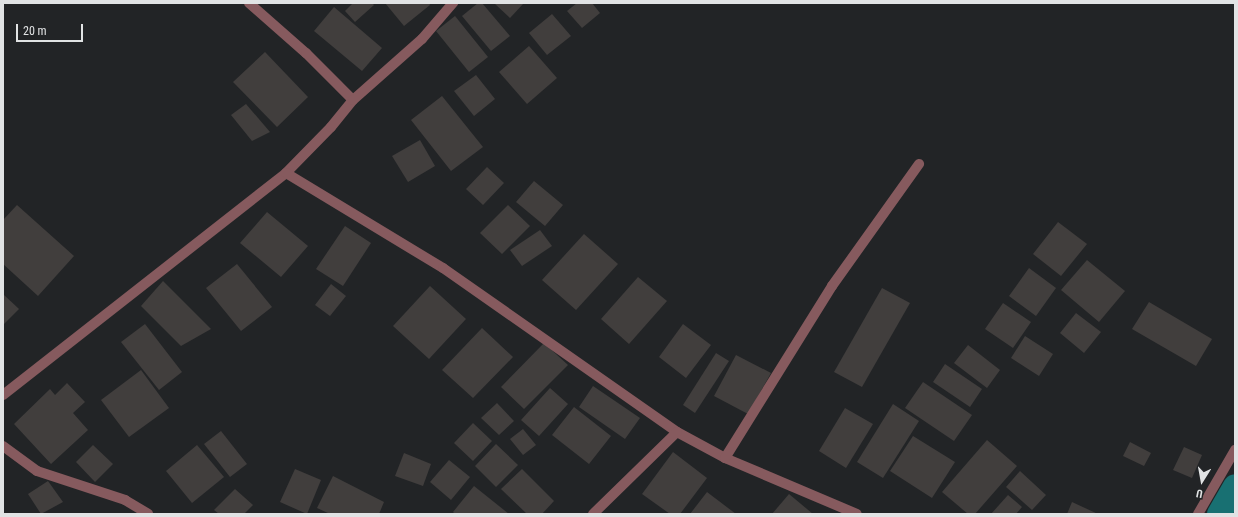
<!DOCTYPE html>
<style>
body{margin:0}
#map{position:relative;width:1238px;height:517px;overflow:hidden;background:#222426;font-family:"Roboto Condensed",sans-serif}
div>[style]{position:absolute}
.canal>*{height:24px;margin:-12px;padding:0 12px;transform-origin:12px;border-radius:12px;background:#187072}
.building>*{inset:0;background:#413e3d}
.street>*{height:10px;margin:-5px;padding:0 5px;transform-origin:5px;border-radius:5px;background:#865a5e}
span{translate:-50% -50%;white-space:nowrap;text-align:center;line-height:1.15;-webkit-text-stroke:3.5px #222426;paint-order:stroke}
.frame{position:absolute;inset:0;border:4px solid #e1e3e4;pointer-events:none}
.north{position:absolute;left:1182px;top:461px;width:40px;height:40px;-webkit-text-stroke:3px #222426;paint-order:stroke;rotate:191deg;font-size:11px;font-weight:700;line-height:16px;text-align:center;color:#e1e3e4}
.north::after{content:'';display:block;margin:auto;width:14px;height:18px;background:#e1e3e4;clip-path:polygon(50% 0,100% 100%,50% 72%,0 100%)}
.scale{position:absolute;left:16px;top:24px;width:67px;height:18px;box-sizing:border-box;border:2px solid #e1e3e4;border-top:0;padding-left:5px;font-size:12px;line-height:14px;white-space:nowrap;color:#e1e3e4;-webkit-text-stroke:3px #222426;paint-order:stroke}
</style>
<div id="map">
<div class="canal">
<div style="left:1219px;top:514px;width:32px;rotate:-60deg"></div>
</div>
<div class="building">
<div style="clip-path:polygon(353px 3px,372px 3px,374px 5px,355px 22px,345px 11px)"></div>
<div style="clip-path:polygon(385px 3px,429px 3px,430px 5px,404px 26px)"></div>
<div style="clip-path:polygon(478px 3px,482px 3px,510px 36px,491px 51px,462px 16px)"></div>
<div style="clip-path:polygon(494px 3px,524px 3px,510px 18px)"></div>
<div style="clip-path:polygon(577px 3px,592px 3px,600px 13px,582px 28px,567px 11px)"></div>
<div style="clip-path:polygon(334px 7px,382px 48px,362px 71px,314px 31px)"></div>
<div style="clip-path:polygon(552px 14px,571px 36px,547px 55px,529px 33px)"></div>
<div style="clip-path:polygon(455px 16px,488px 57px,469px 72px,436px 31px)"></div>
<div style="clip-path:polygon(529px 46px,557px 78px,527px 104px,499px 72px)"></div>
<div style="clip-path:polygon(265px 52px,308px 97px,277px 127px,233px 82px)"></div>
<div style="clip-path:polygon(476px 75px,495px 99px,474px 116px,454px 91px)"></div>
<div style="clip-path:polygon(442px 96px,483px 147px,451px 171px,411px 120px)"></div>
<div style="clip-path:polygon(246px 104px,270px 132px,252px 141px,231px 115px)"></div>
<div style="clip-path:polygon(420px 140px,435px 166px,408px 182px,392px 156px)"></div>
<div style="clip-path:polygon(487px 167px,504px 183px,483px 205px,466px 189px)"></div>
<div style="clip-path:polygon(534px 181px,563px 205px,545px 226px,516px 202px)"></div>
<div style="clip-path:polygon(17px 205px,74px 256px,38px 296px,3px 264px,3px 220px)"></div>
<div style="clip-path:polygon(508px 205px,530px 226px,502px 254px,480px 233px)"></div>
<div style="clip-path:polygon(267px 212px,308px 246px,281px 277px,240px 243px)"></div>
<div style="clip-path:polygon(1058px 222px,1087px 244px,1061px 276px,1033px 254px)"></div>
<div style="clip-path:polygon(345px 226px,371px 243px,343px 286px,316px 269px)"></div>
<div style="clip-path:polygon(540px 230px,552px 246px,522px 266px,510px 250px)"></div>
<div style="clip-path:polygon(584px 234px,618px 264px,576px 310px,542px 280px)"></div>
<div style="clip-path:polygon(1087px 260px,1125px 291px,1099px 322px,1061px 290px)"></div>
<div style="clip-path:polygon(237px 264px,272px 307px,241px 331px,206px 288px)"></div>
<div style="clip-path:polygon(1029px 268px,1056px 288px,1036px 316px,1009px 296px)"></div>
<div style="clip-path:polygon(638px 277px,667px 301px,629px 344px,601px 319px)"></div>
<div style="clip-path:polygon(163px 281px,211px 329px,181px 346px,141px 306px)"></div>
<div style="clip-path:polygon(331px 284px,346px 296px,330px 316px,315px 305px)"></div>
<div style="clip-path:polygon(430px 286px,466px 319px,429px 359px,393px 326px)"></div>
<div style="clip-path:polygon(882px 288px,910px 303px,862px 387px,834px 372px)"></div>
<div style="clip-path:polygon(3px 294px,19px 309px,3px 325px)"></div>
<div style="clip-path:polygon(1149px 302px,1212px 339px,1196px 366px,1132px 329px)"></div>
<div style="clip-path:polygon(1003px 303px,1031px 322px,1013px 348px,985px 329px)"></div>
<div style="clip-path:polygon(1076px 313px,1101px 332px,1084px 353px,1060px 333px)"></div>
<div style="clip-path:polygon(145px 324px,182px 372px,159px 390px,121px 342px)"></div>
<div style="clip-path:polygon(683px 324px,711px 345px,686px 378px,659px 357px)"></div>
<div style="clip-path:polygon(482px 328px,513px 357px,473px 398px,442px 370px)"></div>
<div style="clip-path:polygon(1025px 336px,1053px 354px,1039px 376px,1011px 358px)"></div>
<div style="clip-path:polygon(544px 343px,568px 365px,524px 409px,501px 387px)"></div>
<div style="clip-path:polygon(968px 345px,1000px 370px,987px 388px,954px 363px)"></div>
<div style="clip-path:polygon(716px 353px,729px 361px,695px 413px,683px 405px)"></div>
<div style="clip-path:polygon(736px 355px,771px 373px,748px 414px,714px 396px)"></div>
<div style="clip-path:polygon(945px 364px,982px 389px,970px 407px,933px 382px)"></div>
<div style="clip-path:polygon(141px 370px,169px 408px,129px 437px,101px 400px)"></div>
<div style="clip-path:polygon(923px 382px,972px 415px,954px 441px,905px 408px)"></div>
<div style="clip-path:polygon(67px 383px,85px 402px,73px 413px,88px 430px,51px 464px,14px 424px,50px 389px,55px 395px)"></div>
<div style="clip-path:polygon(593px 386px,640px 418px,625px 439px,579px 407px)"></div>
<div style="clip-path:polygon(550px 388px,568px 404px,539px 436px,521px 420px)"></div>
<div style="clip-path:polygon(497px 403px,514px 421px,499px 435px,481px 418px)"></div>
<div style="clip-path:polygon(893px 404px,919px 421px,883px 478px,857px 462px)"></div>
<div style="clip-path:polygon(574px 407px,611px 436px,589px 464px,552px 435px)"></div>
<div style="clip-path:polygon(845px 408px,873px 424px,846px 468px,819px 451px)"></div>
<div style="clip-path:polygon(473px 423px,492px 441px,473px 461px,454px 443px)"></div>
<div style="clip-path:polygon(523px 429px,536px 445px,523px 455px,510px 439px)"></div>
<div style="clip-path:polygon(221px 431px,247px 464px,230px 477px,204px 444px)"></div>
<div style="clip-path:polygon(913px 436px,955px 462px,932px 498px,890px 471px)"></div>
<div style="clip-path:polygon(987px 440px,1017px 466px,975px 514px,968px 514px,942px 492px)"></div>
<div style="clip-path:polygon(1130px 442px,1151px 453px,1144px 466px,1123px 456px)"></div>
<div style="clip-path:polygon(496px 444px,518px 465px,496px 487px,475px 466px)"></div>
<div style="clip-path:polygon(93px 445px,113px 464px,95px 482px,76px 462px)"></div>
<div style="clip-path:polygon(197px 445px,224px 477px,192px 503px,166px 471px)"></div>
<div style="clip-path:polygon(1184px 447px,1202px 455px,1192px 478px,1173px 470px)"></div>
<div style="clip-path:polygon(673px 452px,707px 478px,680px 514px,670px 514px,642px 494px)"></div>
<div style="clip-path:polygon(404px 453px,431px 464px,423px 486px,395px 476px)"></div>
<div style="clip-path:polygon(449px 460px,470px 477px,451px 500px,430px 482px)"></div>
<div style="clip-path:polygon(295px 469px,321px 480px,307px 514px,280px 502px)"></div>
<div style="clip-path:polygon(522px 469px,554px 501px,542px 514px,527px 514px,501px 489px)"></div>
<div style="clip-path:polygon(1020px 471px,1046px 495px,1032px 510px,1006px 487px)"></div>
<div style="clip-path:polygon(333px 476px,384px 502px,379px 514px,330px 514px,317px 508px)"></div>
<div style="clip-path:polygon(48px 481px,63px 502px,41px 514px,28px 494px)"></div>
<div style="clip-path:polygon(474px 486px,509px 514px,455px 514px,453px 512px)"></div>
<div style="clip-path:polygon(235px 489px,253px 505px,244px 514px,219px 514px,214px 510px)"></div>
<div style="clip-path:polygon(707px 492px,736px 514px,690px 514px)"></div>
<div style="clip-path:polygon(789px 494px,813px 514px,772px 514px)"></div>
<div style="clip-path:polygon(1008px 495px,1022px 507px,1016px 514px,991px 514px)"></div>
<div style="clip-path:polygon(1072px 502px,1098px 514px,1067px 514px)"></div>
</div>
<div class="street">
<div style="left:249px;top:3px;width:76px;rotate:41.3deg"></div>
<div style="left:306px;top:53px;width:66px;rotate:45deg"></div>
<div style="left:286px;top:173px;width:64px;rotate:-45.6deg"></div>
<div style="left:331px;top:127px;width:35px;rotate:-51deg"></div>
<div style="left:353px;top:100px;width:92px;rotate:-41.5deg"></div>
<div style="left:422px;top:39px;width:48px;rotate:-49.3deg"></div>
<div style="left:3px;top:395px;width:360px;rotate:-38.1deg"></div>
<div style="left:286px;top:173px;width:184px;rotate:31.2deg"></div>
<div style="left:443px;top:268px;width:286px;rotate:35deg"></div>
<div style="left:677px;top:432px;width:55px;rotate:28.4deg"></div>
<div style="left:725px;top:458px;width:143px;rotate:23deg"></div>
<div style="left:3px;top:446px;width:42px;rotate:36.3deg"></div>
<div style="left:37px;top:471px;width:93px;rotate:18.2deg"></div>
<div style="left:125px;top:500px;width:27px;rotate:31deg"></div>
<div style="left:725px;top:458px;width:203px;rotate:-58.1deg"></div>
<div style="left:832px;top:286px;width:150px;rotate:-54.5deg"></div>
<div style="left:593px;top:514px;width:117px;rotate:-44.3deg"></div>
<div style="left:1198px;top:514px;width:74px;rotate:-60deg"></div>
</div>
<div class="frame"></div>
<div class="north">U</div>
<div class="scale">20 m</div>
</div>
